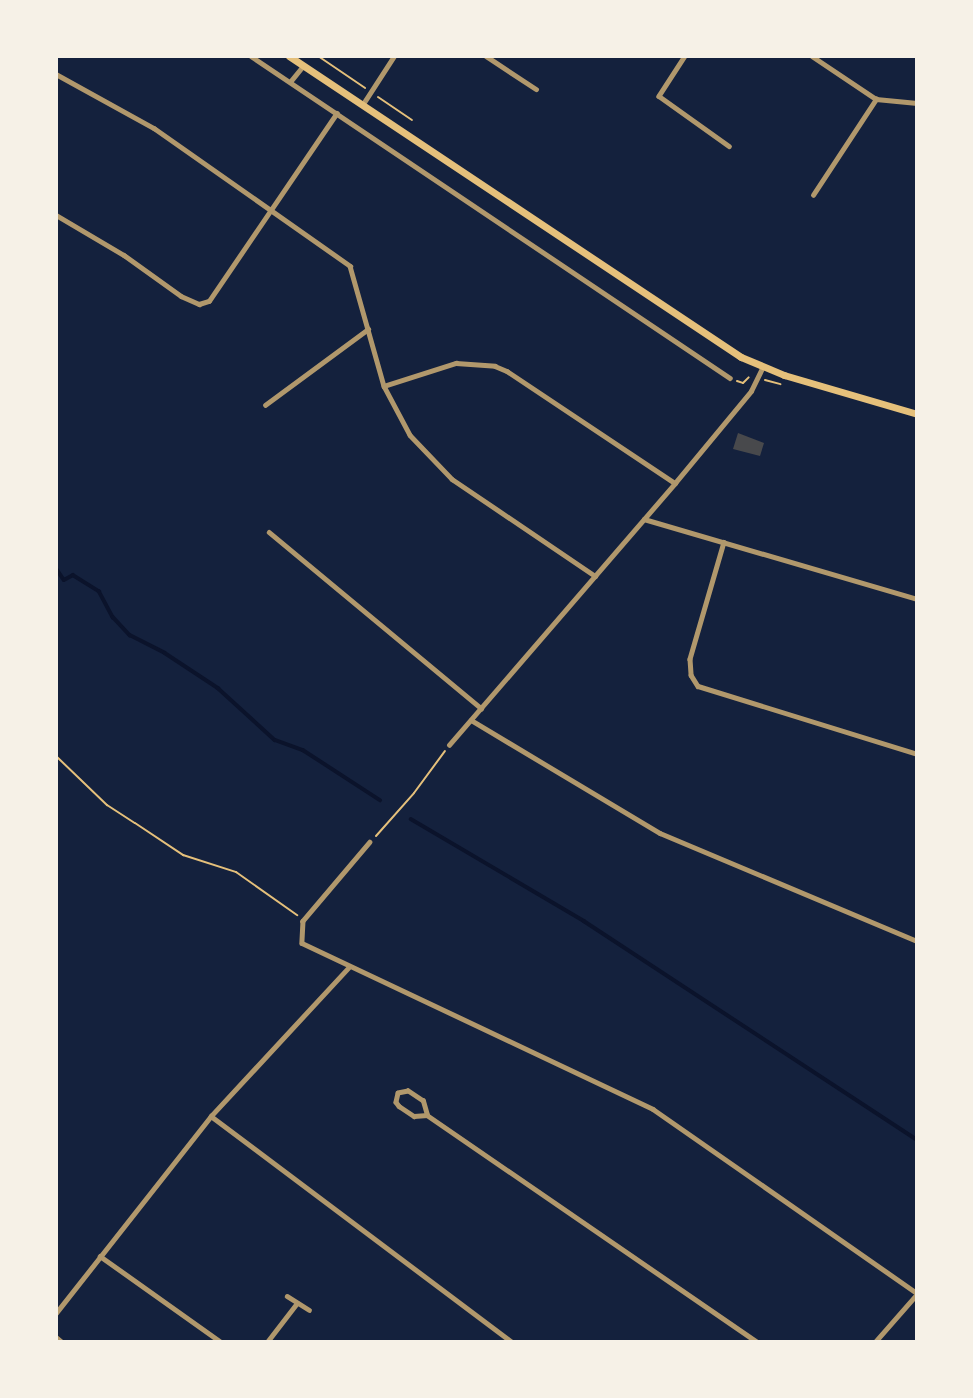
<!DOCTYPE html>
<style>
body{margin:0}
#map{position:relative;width:973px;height:1398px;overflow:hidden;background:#14213d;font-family:Signika,sans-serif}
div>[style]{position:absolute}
.stream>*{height:3.5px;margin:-1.75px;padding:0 1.75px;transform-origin:1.75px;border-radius:1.75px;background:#0b132b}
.building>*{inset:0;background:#48494c}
.path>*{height:2px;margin:-1px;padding:0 1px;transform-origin:1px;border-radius:1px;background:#e5c07b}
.minor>*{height:4.5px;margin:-2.25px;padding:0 2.25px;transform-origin:2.25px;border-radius:2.25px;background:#b1986c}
.primary>*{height:7px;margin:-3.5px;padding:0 3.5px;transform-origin:3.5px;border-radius:3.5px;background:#e5c07b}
span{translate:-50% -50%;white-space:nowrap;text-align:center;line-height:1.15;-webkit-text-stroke:7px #f6f1e7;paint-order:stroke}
.frame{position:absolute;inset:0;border:58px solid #f6f1e7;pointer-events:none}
</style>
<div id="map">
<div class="stream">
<div style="left:56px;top:568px;width:14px;rotate:56deg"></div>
<div style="left:64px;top:580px;width:10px;rotate:-29deg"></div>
<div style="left:73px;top:575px;width:31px;rotate:32deg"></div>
<div style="left:99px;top:591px;width:30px;rotate:62deg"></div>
<div style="left:113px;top:617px;width:25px;rotate:47deg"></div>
<div style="left:130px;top:635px;width:39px;rotate:27deg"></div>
<div style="left:165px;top:653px;width:64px;rotate:33.4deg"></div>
<div style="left:218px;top:688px;width:77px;rotate:42.4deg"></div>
<div style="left:275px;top:740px;width:30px;rotate:20deg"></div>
<div style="left:303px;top:750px;width:92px;rotate:33deg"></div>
<div style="left:411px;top:819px;width:201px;rotate:30.5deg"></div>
<div style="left:584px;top:921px;width:399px;rotate:33.3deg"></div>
</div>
<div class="building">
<div style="clip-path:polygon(738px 433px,764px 443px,760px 456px,733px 449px)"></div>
</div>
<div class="path">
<div style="left:318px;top:56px;width:57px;rotate:34.2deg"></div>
<div style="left:378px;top:97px;width:41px;rotate:34.1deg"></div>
<div style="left:765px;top:380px;width:16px;rotate:15deg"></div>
<div style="left:737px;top:381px;width:6px;rotate:18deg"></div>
<div style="left:743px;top:383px;width:8px;rotate:-45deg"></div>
<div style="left:56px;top:756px;width:71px;rotate:43.9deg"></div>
<div style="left:107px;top:805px;width:33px;rotate:33deg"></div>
<div style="left:135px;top:823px;width:58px;rotate:33.7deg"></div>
<div style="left:183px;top:855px;width:56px;rotate:17.8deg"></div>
<div style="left:236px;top:872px;width:75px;rotate:35.2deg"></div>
<div style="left:376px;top:836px;width:57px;rotate:-48.5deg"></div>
<div style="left:414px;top:793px;width:52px;rotate:-53.6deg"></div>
</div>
<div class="minor">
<div style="left:251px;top:56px;width:577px;rotate:33.91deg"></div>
<div style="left:486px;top:56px;width:60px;rotate:33.4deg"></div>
<div style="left:685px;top:56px;width:48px;rotate:123deg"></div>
<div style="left:659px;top:96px;width:86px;rotate:35.5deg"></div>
<div style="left:812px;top:56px;width:77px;rotate:33.9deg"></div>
<div style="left:876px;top:99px;width:41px;rotate:5.6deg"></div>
<div style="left:56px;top:74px;width:112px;rotate:28.9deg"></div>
<div style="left:154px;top:128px;width:240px;rotate:35.1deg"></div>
<div style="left:350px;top:266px;width:125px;rotate:74.2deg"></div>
<div style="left:384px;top:386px;width:55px;rotate:62deg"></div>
<div style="left:410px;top:435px;width:61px;rotate:46.3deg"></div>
<div style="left:452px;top:479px;width:173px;rotate:34.1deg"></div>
<div style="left:290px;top:82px;width:21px;rotate:-51deg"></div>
<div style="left:363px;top:104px;width:57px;rotate:-57.1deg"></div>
<div style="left:813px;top:195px;width:115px;rotate:-56.7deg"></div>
<div style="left:56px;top:215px;width:79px;rotate:30.5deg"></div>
<div style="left:124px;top:255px;width:70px;rotate:35.7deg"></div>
<div style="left:181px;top:296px;width:20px;rotate:24deg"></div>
<div style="left:199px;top:304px;width:10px;rotate:-17deg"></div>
<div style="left:209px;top:301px;width:227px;rotate:-55.8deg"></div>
<div style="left:384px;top:386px;width:76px;rotate:-17.7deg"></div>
<div style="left:456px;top:363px;width:39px;rotate:4deg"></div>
<div style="left:495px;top:366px;width:13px;rotate:23deg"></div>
<div style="left:507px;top:371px;width:202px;rotate:33.7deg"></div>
<div style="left:265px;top:405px;width:128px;rotate:-36.4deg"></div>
<div style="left:644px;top:519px;width:284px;rotate:16.3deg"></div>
<div style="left:269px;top:532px;width:276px;rotate:39.7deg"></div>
<div style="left:724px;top:542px;width:122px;rotate:106.2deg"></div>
<div style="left:690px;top:659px;width:16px;rotate:86deg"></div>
<div style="left:691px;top:675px;width:13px;rotate:58deg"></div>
<div style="left:698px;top:686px;width:229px;rotate:17.2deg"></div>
<div style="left:471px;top:720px;width:220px;rotate:30.9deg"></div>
<div style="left:660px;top:833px;width:279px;rotate:22.8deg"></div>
<div style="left:449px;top:745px;width:346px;rotate:-49.2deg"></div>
<div style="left:675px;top:483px;width:119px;rotate:-50.4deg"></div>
<div style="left:751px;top:391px;width:25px;rotate:-64deg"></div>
<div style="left:370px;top:842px;width:104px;rotate:130.3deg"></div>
<div style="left:303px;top:921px;width:22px;rotate:93deg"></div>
<div style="left:302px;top:943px;width:388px;rotate:25.3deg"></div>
<div style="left:653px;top:1109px;width:322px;rotate:34.9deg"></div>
<div style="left:427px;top:1115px;width:15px;rotate:-106deg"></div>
<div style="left:423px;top:1101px;width:18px;rotate:-146deg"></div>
<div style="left:408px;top:1091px;width:10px;rotate:169deg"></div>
<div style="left:398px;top:1093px;width:9px;rotate:103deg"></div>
<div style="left:396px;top:1102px;width:5px;rotate:53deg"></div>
<div style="left:399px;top:1106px;width:18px;rotate:34deg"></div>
<div style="left:414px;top:1116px;width:13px;rotate:-4deg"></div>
<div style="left:427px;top:1115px;width:401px;rotate:34.5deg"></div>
<div style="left:211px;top:1116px;width:376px;rotate:36.9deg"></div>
<div style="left:100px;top:1256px;width:148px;rotate:35.4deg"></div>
<div style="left:287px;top:1296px;width:26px;rotate:32deg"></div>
<div style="left:56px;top:1313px;width:251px;rotate:-51.8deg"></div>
<div style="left:211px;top:1116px;width:202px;rotate:-47.2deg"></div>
<div style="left:56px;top:1337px;width:8px;rotate:40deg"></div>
<div style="left:267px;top:1342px;width:49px;rotate:-52.4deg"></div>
<div style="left:875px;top:1342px;width:64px;rotate:-48.8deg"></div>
</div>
<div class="primary">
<div style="left:289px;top:56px;width:543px;rotate:33.66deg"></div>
<div style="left:741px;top:357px;width:47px;rotate:22.7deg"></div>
<div style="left:784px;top:375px;width:139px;rotate:16.3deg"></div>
</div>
<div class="frame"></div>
</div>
